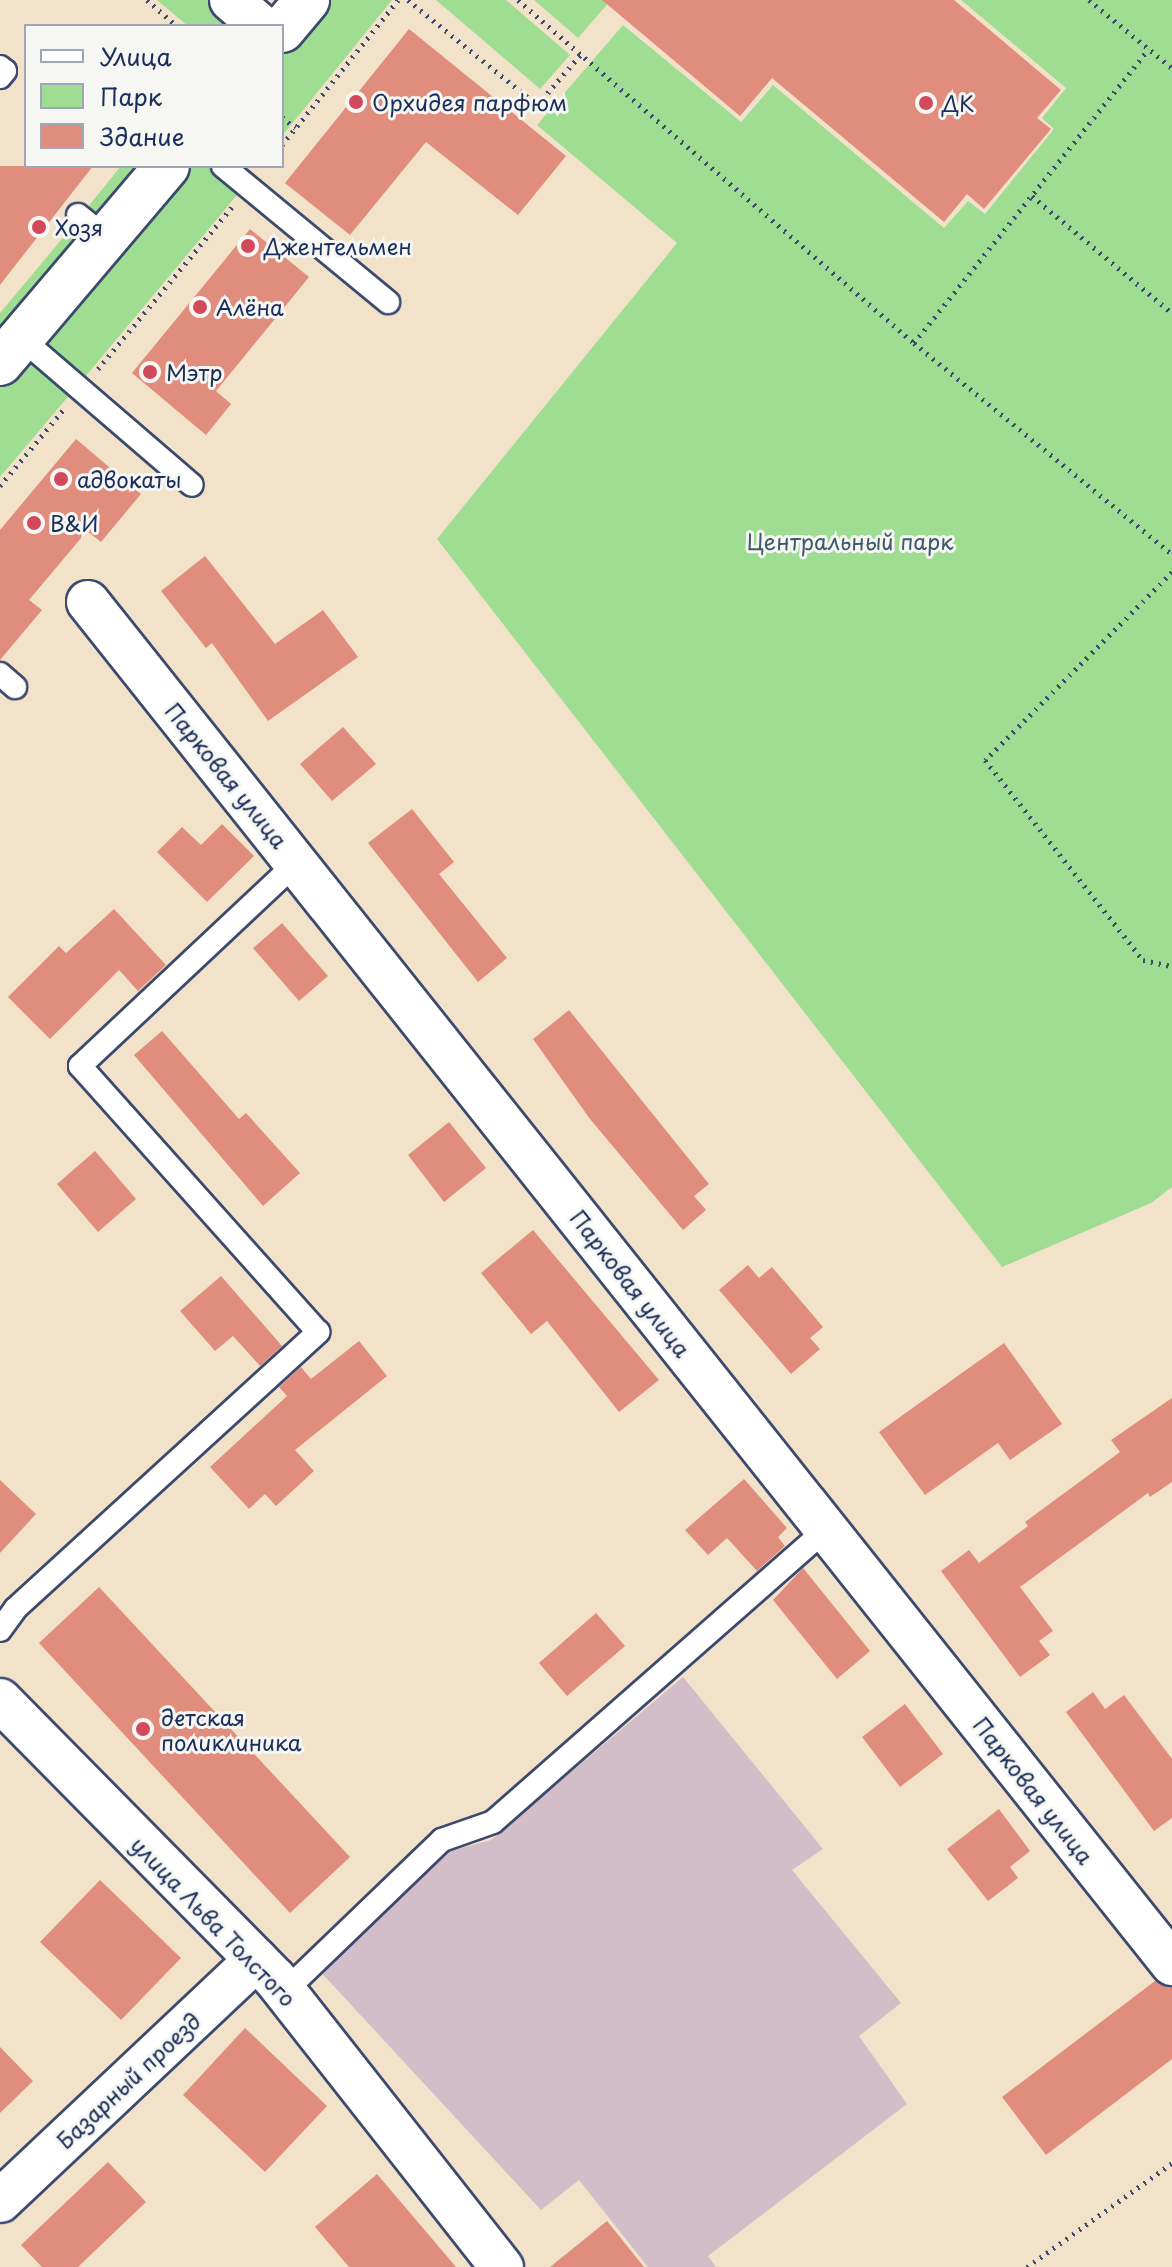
<!DOCTYPE html>
<meta charset="utf-8">
<style>
body{margin:0}
#map{position:relative;width:1172px;height:2267px;overflow:hidden;background:#f2e2c9;font-family:"Playpen Sans",sans-serif}
div>[style]{position:absolute}
.industrial>*{inset:0;background:#d2bdc8}
.green>*{inset:0;background:#9fdd92}
.building>*{inset:0;background:#e08d7e}
.path>*{height:5px;margin-top:-2.5px;transform-origin:0;background:repeating-linear-gradient(90deg,#3b4a6e 0 2px,transparent 0 8px)}
.roads{filter:drop-shadow(2px 0 #3b4a6e) drop-shadow(-2px 0 #3b4a6e) drop-shadow(0 2px #3b4a6e) drop-shadow(0 -2px #3b4a6e)}
.service>*{height:22px;margin:-11px;padding:0 11px;transform-origin:11px;border-radius:11px;background:#fff}
.minor>*{height:42px;margin:-21px;padding:0 21px;transform-origin:21px;border-radius:21px;background:#fff}
.tertiary>*{height:44px;margin:-22px;padding:0 22px;transform-origin:22px;border-radius:22px;background:#fff}
.dots>*{width:22px;height:22px;translate:-50% -50%;box-sizing:border-box;border:4px solid #f6f6f2;border-radius:50%}
span{translate:-50% -50%;white-space:nowrap;text-align:center;line-height:1.15;-webkit-text-stroke:6px #f6f6f2;paint-order:stroke}
.poi-label{font-size:22px;color:#1b2f5e}
.left{translate:0 -50%;text-align:left}
.park-label{font-size:22px;color:#3c5a6b}
.street-label{font-size:22px;color:#1b2f5e}
.legend{position:absolute;left:24px;top:24px;width:260px;height:144px;box-sizing:border-box;background:#f6f6f2;border:2px solid #9ea6b7;margin:0;padding:10px 14px;list-style:none;font-size:24px;color:#1b2f5e}
.legend li{display:flex;align-items:center;gap:16px;height:40px}
.legend b{width:40px;border:2px solid #9ea6b7}
</style>
<div id="map">
<div class="industrial">
<div style="clip-path:polygon(683px 1677px,823px 1849px,792px 1870px,901px 2003px,859px 2036px,907px 2104px,708px 2256px,716px 2267px,648px 2267px,579px 2180px,541px 2210px,317px 1968px,451px 1851px,491px 1840px)"></div>
</div>
<div class="green">
<div style="clip-path:polygon(157px 0,223px 0,236px 11px,224px 26px,188px 26px)"></div>
<div style="clip-path:polygon(320px 0,392px 0,282px 136px,282px 45px)"></div>
<div style="clip-path:polygon(436px 0,506px 0,570px 55px,540px 89px)"></div>
<div style="clip-path:polygon(534px 0,611px 0,578px 38px)"></div>
<div style="clip-path:polygon(961px 0,1172px 0,1172px 1187px,1151px 1203px,1002px 1267px,437px 539px,677px 243px,537px 125px,623px 25px,741px 122px,773px 85px,944px 228px,968px 201px,985px 214px,1054px 129px,1042px 118px,1066px 88px)"></div>
<div style="clip-path:polygon(121px 166px,158px 166px,104px 231px,83px 213px)"></div>
<div style="clip-path:polygon(181px 166px,214px 166px,242px 189px,80px 383px,32px 341px)"></div>
<div style="clip-path:polygon(77px 221px,97px 238px,0 338px,0 313px)"></div>
<div style="clip-path:polygon(24px 351px,72px 392px,0 477px,0 380px)"></div>
</div>
<div class="building">
<div style="clip-path:polygon(602px 0,954px 0,1061px 90px,1037px 118px,1051px 129px,984px 209px,967px 194px,944px 222px,772px 78px,740px 116px)"></div>
<div style="clip-path:polygon(409px 29px,566px 156px,518px 215px,426px 142px,350px 235px,285px 183px)"></div>
<div style="clip-path:polygon(0 166px,93px 166px,0 285px)"></div>
<div style="clip-path:polygon(250px 229px,309px 277px,216px 391px,231px 404px,206px 435px,132px 373px)"></div>
<div style="clip-path:polygon(76px 439px,141px 494px,101px 542px,87px 531px,29px 600px,42px 610px,0 660px,0 530px)"></div>
<div style="clip-path:polygon(205px 556px,275px 644px,323px 610px,358px 657px,268px 721px,212px 643px,206px 648px,161px 591px)"></div>
<div style="clip-path:polygon(343px 727px,376px 764px,332px 801px,300px 764px)"></div>
<div style="clip-path:polygon(412px 809px,454px 862px,439px 874px,507px 958px,478px 982px,368px 843px)"></div>
<div style="clip-path:polygon(222px 824px,254px 856px,207px 902px,157px 852px,182px 827px,201px 845px)"></div>
<div style="clip-path:polygon(114px 909px,166px 965px,138px 991px,119px 970px,50px 1039px,8px 997px,59px 946px,66px 953px)"></div>
<div style="clip-path:polygon(282px 923px,328px 976px,299px 1001px,253px 948px)"></div>
<div style="clip-path:polygon(569px 1010px,709px 1184px,694px 1196px,706px 1210px,683px 1230px,590px 1119px,533px 1039px)"></div>
<div style="clip-path:polygon(162px 1031px,239px 1119px,246px 1113px,300px 1173px,263px 1206px,134px 1055px)"></div>
<div style="clip-path:polygon(449px 1122px,486px 1168px,444px 1202px,408px 1155px)"></div>
<div style="clip-path:polygon(95px 1151px,136px 1199px,98px 1232px,57px 1184px)"></div>
<div style="clip-path:polygon(533px 1230px,659px 1380px,619px 1412px,547px 1321px,531px 1334px,481px 1273px)"></div>
<div style="clip-path:polygon(748px 1265px,759px 1278px,772px 1267px,823px 1327px,810px 1338px,820px 1349px,791px 1374px,719px 1290px)"></div>
<div style="clip-path:polygon(221px 1276px,282px 1346px,260px 1366px,233px 1336px,215px 1351px,180px 1311px)"></div>
<div style="clip-path:polygon(359px 1341px,387px 1376px,295px 1450px,314px 1471px,276px 1506px,265px 1494px,249px 1509px,210px 1467px,287px 1396px,279px 1387px,301px 1367px,311px 1379px)"></div>
<div style="clip-path:polygon(1004px 1343px,1062px 1424px,1010px 1460px,998px 1443px,925px 1495px,879px 1432px)"></div>
<div style="clip-path:polygon(1172px 1398px,1172px 1482px,1150px 1497px,1148px 1493px,1020px 1587px,1053px 1631px,1039px 1641px,1050px 1655px,1020px 1677px,941px 1571px,969px 1550px,979px 1563px,1028px 1526px,1025px 1522px,1120px 1452px,1111px 1440px)"></div>
<div style="clip-path:polygon(744px 1479px,787px 1528px,778px 1537px,785px 1546px,757px 1571px,727px 1538px,708px 1555px,685px 1530px)"></div>
<div style="clip-path:polygon(0 1480px,36px 1514px,0 1553px)"></div>
<div style="clip-path:polygon(803px 1568px,870px 1651px,837px 1679px,773px 1600px)"></div>
<div style="clip-path:polygon(99px 1587px,350px 1857px,290px 1913px,39px 1643px)"></div>
<div style="clip-path:polygon(596px 1613px,625px 1646px,567px 1696px,539px 1663px)"></div>
<div style="clip-path:polygon(1093px 1692px,1105px 1709px,1124px 1695px,1172px 1759px,1172px 1818px,1154px 1831px,1066px 1712px)"></div>
<div style="clip-path:polygon(905px 1704px,943px 1754px,900px 1787px,862px 1737px)"></div>
<div style="clip-path:polygon(999px 1809px,1030px 1851px,1010px 1867px,1018px 1878px,988px 1901px,947px 1849px)"></div>
<div style="clip-path:polygon(100px 1880px,181px 1958px,121px 2020px,40px 1942px)"></div>
<div style="clip-path:polygon(1155px 1981px,1172px 1987px,1172px 2059px,1046px 2155px,1002px 2097px)"></div>
<div style="clip-path:polygon(245px 2028px,327px 2106px,265px 2172px,183px 2095px)"></div>
<div style="clip-path:polygon(0 2047px,33px 2081px,0 2113px)"></div>
<div style="clip-path:polygon(108px 2162px,146px 2202px,78px 2267px,42px 2267px,21px 2245px)"></div>
<div style="clip-path:polygon(377px 2174px,456px 2267px,349px 2267px,315px 2227px)"></div>
<div style="clip-path:polygon(607px 2221px,644px 2267px,550px 2267px)"></div>
</div>
<div class="path">
<div style="left:147px;top:0;width:40px;rotate:41deg"></div>
<div style="left:408px;top:0;width:166px;rotate:39.1deg"></div>
<div style="left:537px;top:105px;width:69px;rotate:-49.1deg"></div>
<div style="left:518px;top:0;width:524px;rotate:40.9deg"></div>
<div style="left:914px;top:343px;width:333px;rotate:39.3deg"></div>
<div style="left:1089px;top:0;width:107px;rotate:39.3deg"></div>
<div style="left:282px;top:117px;width:17px;rotate:40deg"></div>
<div style="left:282px;top:145px;width:186px;rotate:-51.3deg"></div>
<div style="left:1032px;top:196px;width:182px;rotate:39.9deg"></div>
<div style="left:914px;top:343px;width:376px;rotate:-51.4deg"></div>
<div style="left:98px;top:369px;width:210px;rotate:-50.4deg"></div>
<div style="left:0;top:486px;width:99px;rotate:-50.3deg"></div>
<div style="left:1172px;top:572px;width:265px;rotate:134.8deg"></div>
<div style="left:985px;top:760px;width:255px;rotate:51.7deg"></div>
<div style="left:1143px;top:960px;width:30px;rotate:12deg"></div>
<div style="left:1027px;top:2267px;width:178px;rotate:-35.6deg"></div>
</div>
<div class="roads">
<div class="service">
<div style="left:0;top:67px;width:6px;rotate:39deg"></div>
<div style="left:5px;top:71px;width:8px;rotate:130deg"></div>
<div style="left:223px;top:166px;width:214px;rotate:39.5deg"></div>
<div style="left:78px;top:215px;width:36px;rotate:39deg"></div>
<div style="left:21px;top:338px;width:225px;rotate:40.7deg"></div>
<div style="left:0;top:674px;width:20px;rotate:41deg"></div>
<div style="left:0;top:1630px;width:26px;rotate:-54deg"></div>
<div style="left:15px;top:1609px;width:411px;rotate:-42.4deg"></div>
<div style="left:318px;top:1332px;width:357px;rotate:-131.8deg"></div>
<div style="left:80px;top:1066px;width:298px;rotate:-43.2deg"></div>
<div style="left:285px;top:1991px;width:218px;rotate:-43.9deg"></div>
<div style="left:442px;top:1840px;width:54px;rotate:-19.4deg"></div>
<div style="left:493px;top:1822px;width:444px;rotate:-41.3deg"></div>
</div>
<div class="minor">
<div style="left:231px;top:0;width:40px;rotate:41deg"></div>
<div style="left:88px;top:602px;width:1741px;rotate:51.48deg"></div>
<div style="left:0;top:1700px;width:392px;rotate:45.4deg"></div>
<div style="left:275px;top:1979px;width:367px;rotate:51.8deg"></div>
<div style="left:0;top:2201px;width:352px;rotate:-43.3deg"></div>
</div>
<div class="tertiary">
<div style="left:282px;top:30px;width:39px;rotate:-50deg"></div>
<div style="left:0;top:363px;width:258px;rotate:-49.7deg"></div>
</div>
</div>
<div class="dots">
<div style="left:356px;top:102px;background:#d1495b"></div>
<div style="left:926px;top:103px;background:#d1495b"></div>
<div style="left:39px;top:227px;background:#d1495b"></div>
<div style="left:248px;top:246px;background:#d1495b"></div>
<div style="left:200px;top:307px;background:#d1495b"></div>
<div style="left:150px;top:372px;background:#d1495b"></div>
<div style="left:61px;top:479px;background:#d1495b"></div>
<div style="left:34px;top:523px;background:#d1495b"></div>
<div style="left:143px;top:1729px;background:#d1495b"></div>
</div>
<div class="poi-label">
<span class="left" style="left:372px;top:102px">Орхидея парфюм</span>
<span class="left" style="left:942px;top:103px">ДК</span>
<span class="left" style="left:55px;top:227px">Хозя</span>
<span class="left" style="left:264px;top:246px">Джентельмен</span>
<span class="left" style="left:216px;top:307px">Алёна</span>
<span class="left" style="left:166px;top:372px">Мэтр</span>
<span class="left" style="left:77px;top:479px">адвокаты</span>
<span class="left" style="left:50px;top:523px">В&amp;И</span>
<span class="left" style="left:161px;top:1729px">детская<br>поликлиника</span>
</div>
<div class="park-label">
<span style="left:850px;top:541px">Центральный парк</span>
</div>
<div class="street-label">
<span style="left:227px;top:775px;rotate:51deg">Парковая улица</span>
<span style="left:631px;top:1283px;rotate:52deg">Парковая улица</span>
<span style="left:1034px;top:1790px;rotate:52deg">Парковая улица</span>
<span style="left:214px;top:1921px;rotate:46deg">улица Льва Толстого</span>
<span style="left:128px;top:2080px;rotate:-43deg">Базарный проезд</span>
</div>
<ul class="legend">
<li><b style="height:10px;background:#fff"></b>Улица</li>
<li><b style="height:22px;background:#9fdd92"></b>Парк</li>
<li><b style="height:22px;background:#e08d7e"></b>Здание</li>
</ul>
</div>
